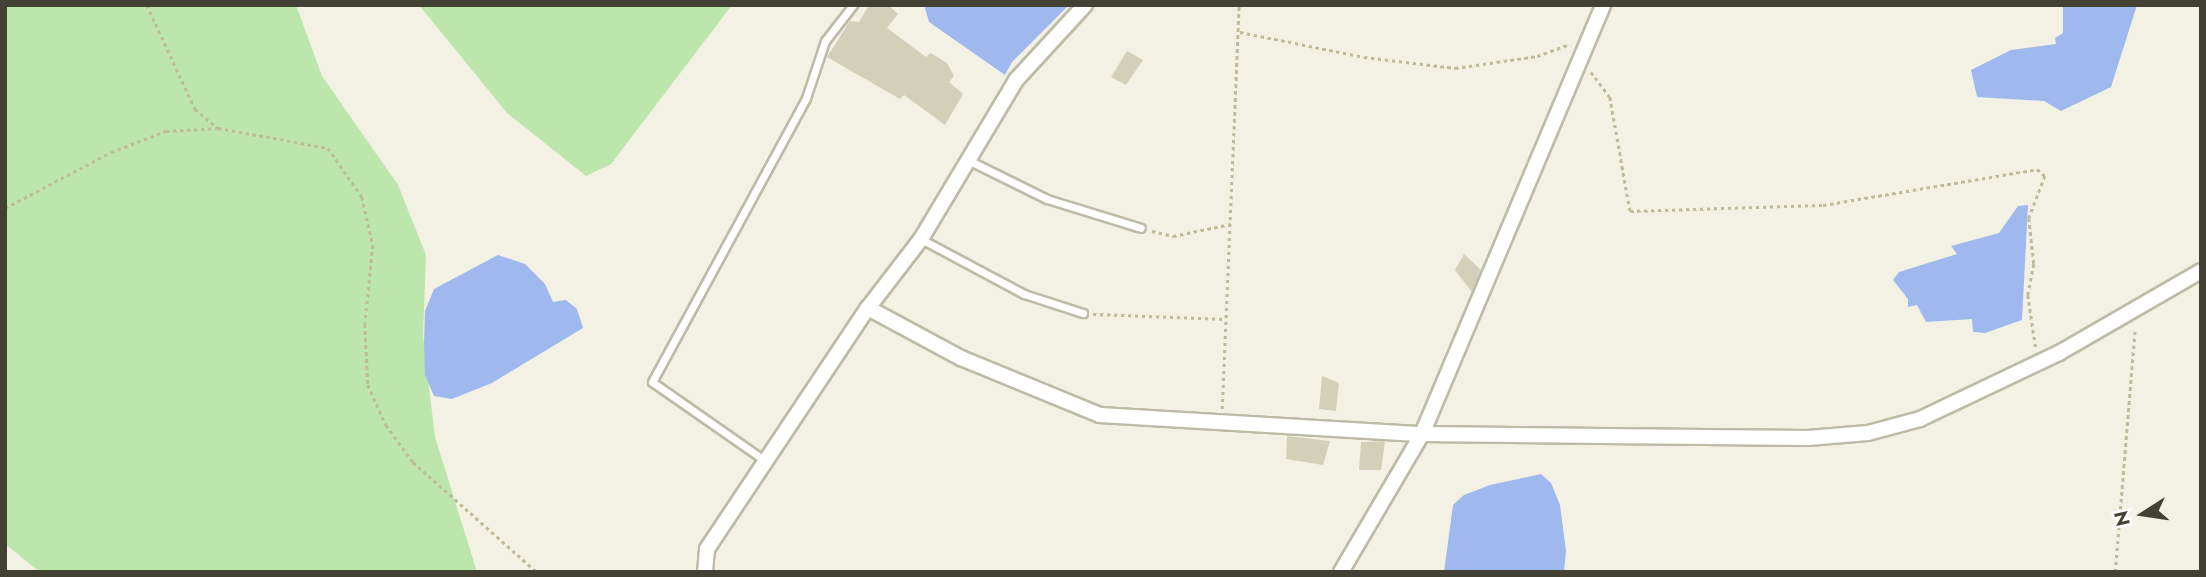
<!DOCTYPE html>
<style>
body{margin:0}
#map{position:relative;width:2206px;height:577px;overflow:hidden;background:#f2f1e3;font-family:Jost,sans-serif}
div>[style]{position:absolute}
.green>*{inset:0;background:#bce6ac}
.water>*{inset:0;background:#9fb9ef}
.building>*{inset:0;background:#d3d0b9}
.path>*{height:2.5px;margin-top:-1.25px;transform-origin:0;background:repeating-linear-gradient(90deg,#bebb98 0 3.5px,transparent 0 7px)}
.roads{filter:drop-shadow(2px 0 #bdbba6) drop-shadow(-2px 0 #bdbba6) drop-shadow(0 2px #bdbba6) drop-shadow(0 -2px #bdbba6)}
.service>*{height:7px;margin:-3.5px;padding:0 3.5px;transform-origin:3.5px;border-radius:3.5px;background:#fff}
.minor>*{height:14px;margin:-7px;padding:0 7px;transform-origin:7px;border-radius:7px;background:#fff}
span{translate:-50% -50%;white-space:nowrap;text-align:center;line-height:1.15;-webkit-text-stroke:6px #fff;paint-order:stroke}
.frame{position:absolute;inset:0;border:7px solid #434134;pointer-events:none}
.north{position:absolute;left:2108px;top:479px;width:70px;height:70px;-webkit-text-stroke:5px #fff;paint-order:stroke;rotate:258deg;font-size:19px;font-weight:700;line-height:28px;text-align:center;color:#434134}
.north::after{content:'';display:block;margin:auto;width:24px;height:32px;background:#434134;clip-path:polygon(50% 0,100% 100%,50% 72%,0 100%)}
</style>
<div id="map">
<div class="green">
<div style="clip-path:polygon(5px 5px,296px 5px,322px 76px,398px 185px,426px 255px,423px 336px,435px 437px,477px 572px,40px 572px,5px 544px)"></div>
<div style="clip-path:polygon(419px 5px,732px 5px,611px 164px,586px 176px,507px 113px)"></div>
</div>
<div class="water">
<div style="clip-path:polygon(924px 5px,1069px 5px,1012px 62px,1005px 75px,929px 22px)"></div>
<div style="clip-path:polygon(2063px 5px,2137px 5px,2111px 87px,2061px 111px,2044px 101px,1977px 97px,1971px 70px,2011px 50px,2056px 44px,2055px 38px,2063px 33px)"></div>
<div style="clip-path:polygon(2028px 205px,2022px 320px,1985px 333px,1973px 332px,1972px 319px,1926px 322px,1917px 305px,1908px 307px,1908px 299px,1893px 280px,1899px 272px,1957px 254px,1951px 246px,1999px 233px,2018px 206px)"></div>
<div style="clip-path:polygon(498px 255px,525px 264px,545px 284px,553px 302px,566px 300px,577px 309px,583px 328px,492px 383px,452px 399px,434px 396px,425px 375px,424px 343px,425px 311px,434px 289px)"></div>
<div style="clip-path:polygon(1541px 474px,1551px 483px,1560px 505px,1566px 551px,1564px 572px,1444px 572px,1453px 505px,1464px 495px,1490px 485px)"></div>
</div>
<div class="building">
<div style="clip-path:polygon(869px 5px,888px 5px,898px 14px,887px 28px,926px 57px,931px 53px,947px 63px,954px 76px,949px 82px,963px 94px,945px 125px,904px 95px,900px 99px,827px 57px,850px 21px,859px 22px)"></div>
<div style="clip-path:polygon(1127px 51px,1143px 60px,1126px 85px,1111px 77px)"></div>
<div style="clip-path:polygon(1464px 254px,1481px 270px,1472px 292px,1455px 270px)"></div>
<div style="clip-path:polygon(1322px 376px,1339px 383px,1336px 411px,1319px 409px)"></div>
<div style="clip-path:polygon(1287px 436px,1330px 441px,1323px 465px,1286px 459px)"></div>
<div style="clip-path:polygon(1385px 441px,1381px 470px,1359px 470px,1361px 442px)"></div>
</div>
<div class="path">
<div style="left:147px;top:5px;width:115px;rotate:65.2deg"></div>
<div style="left:195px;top:109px;width:30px;rotate:40deg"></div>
<div style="left:1240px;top:32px;width:126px;rotate:11.4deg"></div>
<div style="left:1364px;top:57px;width:92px;rotate:6.9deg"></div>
<div style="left:1455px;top:68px;width:83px;rotate:-8.3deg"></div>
<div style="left:1537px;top:56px;width:35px;rotate:-20deg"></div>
<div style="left:1591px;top:72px;width:31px;rotate:53deg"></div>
<div style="left:1610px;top:97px;width:116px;rotate:80deg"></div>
<div style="left:1630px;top:211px;width:193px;rotate:-1.8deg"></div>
<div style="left:1823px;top:205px;width:217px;rotate:-9.5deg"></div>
<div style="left:2037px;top:169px;width:11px;rotate:41deg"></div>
<div style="left:2045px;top:176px;width:45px;rotate:110.9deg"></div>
<div style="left:2029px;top:218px;width:46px;rotate:83.8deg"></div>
<div style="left:2034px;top:264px;width:32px;rotate:101deg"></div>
<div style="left:2028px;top:295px;width:55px;rotate:81.6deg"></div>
<div style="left:5px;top:208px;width:120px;rotate:-27.8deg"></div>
<div style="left:111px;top:152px;width:59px;rotate:-20.9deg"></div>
<div style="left:166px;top:131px;width:52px;rotate:-3.3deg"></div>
<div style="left:218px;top:128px;width:112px;rotate:10.3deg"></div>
<div style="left:328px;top:148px;width:60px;rotate:55.2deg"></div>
<div style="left:362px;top:197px;width:49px;rotate:77.1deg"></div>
<div style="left:373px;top:245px;width:79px;rotate:95.8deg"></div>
<div style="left:365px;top:324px;width:61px;rotate:87.2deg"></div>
<div style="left:368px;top:385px;width:44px;rotate:65.8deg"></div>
<div style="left:386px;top:425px;width:46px;rotate:53.9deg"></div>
<div style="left:413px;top:462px;width:166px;rotate:41.6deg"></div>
<div style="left:1152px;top:231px;width:22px;rotate:13deg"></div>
<div style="left:1173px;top:236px;width:59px;rotate:-11.7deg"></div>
<div style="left:1093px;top:314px;width:133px;rotate:2.2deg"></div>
<div style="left:1222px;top:409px;width:404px;rotate:-87.6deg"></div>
<div style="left:2115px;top:572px;width:245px;rotate:-85.3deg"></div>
</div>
<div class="roads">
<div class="service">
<div style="left:968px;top:160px;width:88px;rotate:26.3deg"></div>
<div style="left:1047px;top:199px;width:98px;rotate:17.1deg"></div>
<div style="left:921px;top:239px;width:117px;rotate:28.1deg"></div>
<div style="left:1024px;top:294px;width:62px;rotate:17.9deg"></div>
<div style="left:764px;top:460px;width:136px;rotate:-145.1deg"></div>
<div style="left:652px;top:382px;width:323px;rotate:-61.5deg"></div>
<div style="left:806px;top:98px;width:60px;rotate:-71.6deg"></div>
<div style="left:825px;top:41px;width:46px;rotate:-52.1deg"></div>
</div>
<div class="minor">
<div style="left:868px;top:308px;width:106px;rotate:28.3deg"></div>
<div style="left:961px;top:358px;width:150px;rotate:22.3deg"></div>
<div style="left:1100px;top:415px;width:323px;rotate:3.4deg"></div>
<div style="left:1422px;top:434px;width:386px;rotate:0.6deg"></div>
<div style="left:1808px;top:438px;width:60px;rotate:-4.8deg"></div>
<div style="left:1868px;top:433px;width:54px;rotate:-15.1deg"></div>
<div style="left:1920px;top:419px;width:154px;rotate:-25.4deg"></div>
<div style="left:2059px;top:353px;width:164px;rotate:-30deg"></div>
<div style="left:705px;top:572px;width:23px;rotate:-85deg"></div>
<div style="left:707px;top:549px;width:290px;rotate:-56.3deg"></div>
<div style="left:868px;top:308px;width:87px;rotate:-52.5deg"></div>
<div style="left:921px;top:239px;width:185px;rotate:-59.1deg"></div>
<div style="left:1016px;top:80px;width:102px;rotate:-47.4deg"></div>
<div style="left:1341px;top:572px;width:160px;rotate:-59.6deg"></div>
<div style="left:1422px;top:434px;width:466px;rotate:-67.1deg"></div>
</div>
</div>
<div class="frame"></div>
<div class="north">N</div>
</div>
